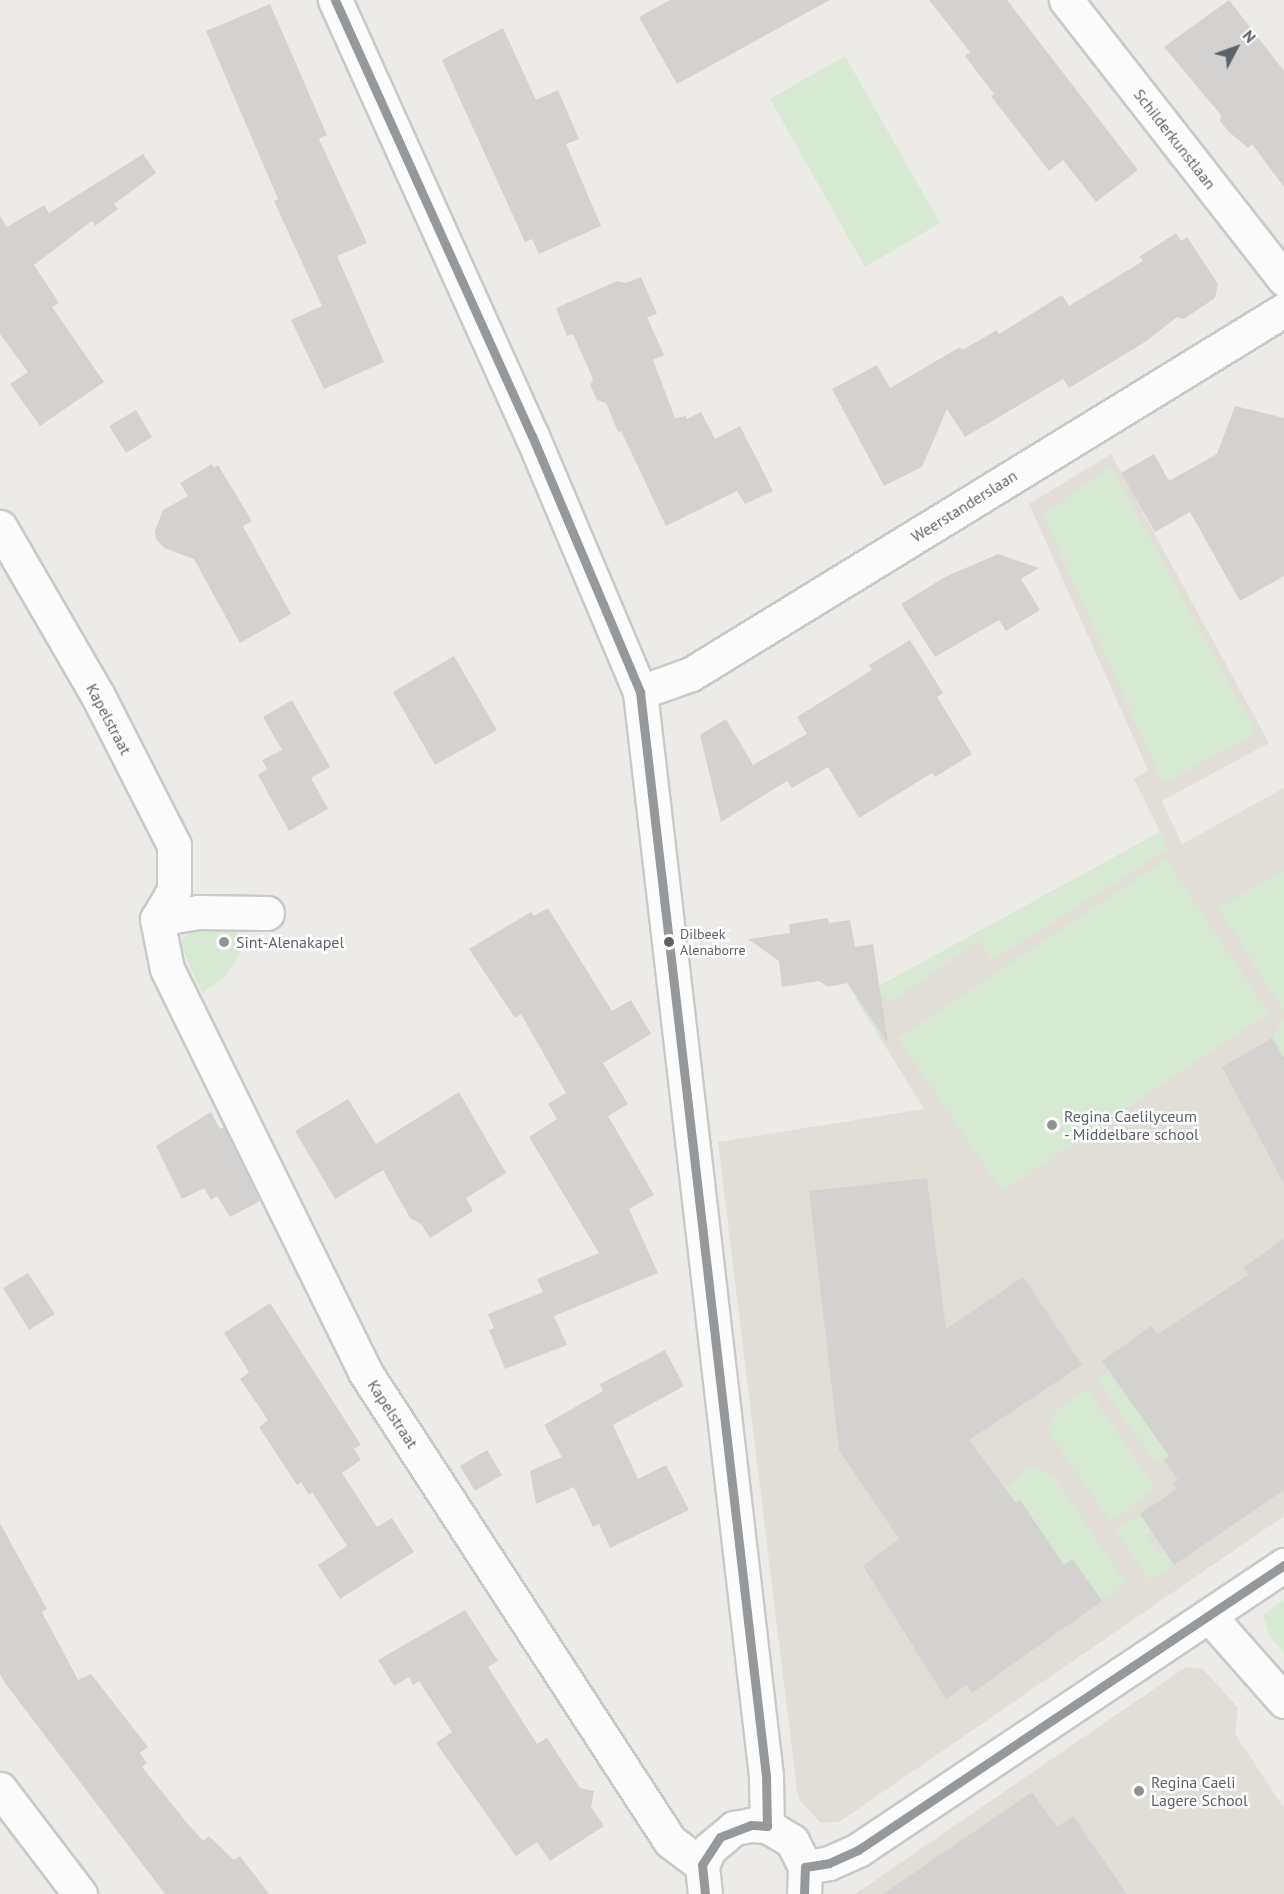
<!DOCTYPE html>
<style>
body{margin:0}
#map{position:relative;width:1284px;height:1894px;overflow:hidden;background:#edebe8;font-family:"PT Sans",sans-serif}
div>[style]{position:absolute}
.education>*{inset:0;background:#e1ddd7}
.green>*{inset:0;background:#d7e9d3}
.building>*{inset:0;background:#d4d2d1}
.roads{filter:drop-shadow(2px 0 #c9c9c9) drop-shadow(-2px 0 #c9c9c9) drop-shadow(0 2px #c9c9c9) drop-shadow(0 -2px #c9c9c9)}
.minor>*{height:33px;margin:-16.5px;padding:0 16.5px;transform-origin:16.5px;border-radius:16.5px;background:#fcfcfc}
.bus-1>*{height:9px;margin:-4.5px;padding:0 4.5px;transform-origin:4.5px;border-radius:4.5px;background:#96999c}
.dots>*{width:16px;height:16px;translate:-50% -50%;box-sizing:border-box;border:3px solid #fff;border-radius:50%}
span{translate:-50% -50%;white-space:nowrap;text-align:center;line-height:1.15;-webkit-text-stroke:5px #fff;paint-order:stroke}
.bus-label{font-size:14px;color:#5d6266}
.left{translate:0 -50%;text-align:left}
.street-label{font-size:16px;color:#5d6266}
.poi-label{font-size:16px;color:#5d6266}
.north{position:absolute;left:1206px;top:18px;width:60px;height:60px;-webkit-text-stroke:4px #fff;paint-order:stroke;rotate:49deg;font-size:16px;font-weight:700;line-height:24px;text-align:center;color:#5d6266}
.north::after{content:'';display:block;margin:auto;width:21px;height:27px;background:#5d6266;clip-path:polygon(50% 0,100% 100%,50% 72%,0 100%)}
</style>
<div id="map">
<div class="education">
<div style="clip-path:polygon(1111px 454px,1269px 743px,1162px 801px,1182px 844px,1284px 788px,1284px 1516px,839px 1822px,821px 1823px,800px 1801px,797px 1790px,718px 1142px,924px 1109px,856px 999px,1160px 832px,1134px 779px,1148px 770px,1029px 504px)"></div>
<div style="clip-path:polygon(1186px 1667px,1203px 1669px,1238px 1708px,1235px 1734px,1284px 1808px,1284px 1894px,855px 1894px)"></div>
</div>
<div class="green">
<div style="clip-path:polygon(845px 56px,940px 223px,865px 267px,770px 99px)"></div>
<div style="clip-path:polygon(1111px 467px,1256px 733px,1163px 784px,1043px 514px)"></div>
<div style="clip-path:polygon(1161px 832px,1168px 849px,993px 960px,979px 941px,888px 1003px,880px 992px,882px 1033px,878px 1036px,857px 998px)"></div>
<div style="clip-path:polygon(1166px 859px,1269px 1013px,1002px 1192px,898px 1038px)"></div>
<div style="clip-path:polygon(1284px 870px,1284px 1011px,1218px 908px)"></div>
<div style="clip-path:polygon(235px 927px,240px 945px,238px 957px,225px 977px,202px 993px,179px 942px,196px 928px)"></div>
<div style="clip-path:polygon(1284px 1019px,1284px 1058px,1272px 1038px)"></div>
<div style="clip-path:polygon(1123px 1361px,1175px 1452px,1157px 1464px,1097px 1379px)"></div>
<div style="clip-path:polygon(1087px 1388px,1155px 1489px,1110px 1522px,1048px 1431px,1055px 1412px)"></div>
<div style="clip-path:polygon(1036px 1467px,1056px 1480px,1126px 1583px,1102px 1601px,1072px 1559px,1064px 1565px,1020px 1500px,977px 1531px,992px 1499px,1025px 1471px)"></div>
<div style="clip-path:polygon(1140px 1514px,1151px 1531px,1146px 1535px,1159px 1555px,1164px 1551px,1174px 1565px,1150px 1581px,1115px 1530px)"></div>
<div style="clip-path:polygon(1284px 1600px,1284px 1653px,1269px 1635px,1263px 1614px)"></div>
</div>
<div class="building">
<div style="clip-path:polygon(670px 0,830px 0,677px 84px,639px 17px)"></div>
<div style="clip-path:polygon(929px 0,1007px 0,1138px 170px,1096px 202px,1063px 160px,1049px 171px,991px 96px,994px 94px,965px 56px,970px 52px)"></div>
<div style="clip-path:polygon(1229px 0,1284px 71px,1284px 187px,1252px 144px,1248px 148px,1229px 132px,1220px 121px,1221px 115px,1164px 47px)"></div>
<div style="clip-path:polygon(270px 4px,327px 135px,319px 139px,367px 243px,337px 256px,384px 362px,324px 389px,291px 320px,322px 306px,274px 201px,278px 199px,206px 31px)"></div>
<div style="clip-path:polygon(503px 28px,536px 100px,558px 90px,579px 139px,566px 144px,601px 226px,539px 254px,532px 239px,525px 242px,442px 60px)"></div>
<div style="clip-path:polygon(143px 154px,156px 173px,114px 204px,118px 209px,95px 226px,92px 221px,34px 265px,59px 303px,52px 307px,104px 382px,40px 426px,10px 384px,28px 372px,0 334px,0 216px,7px 227px,44px 205px,49px 213px)"></div>
<div style="clip-path:polygon(1176px 233px,1181px 241px,1187px 237px,1218px 284px,1215px 298px,1184px 319px,1177px 317px,1145px 342px,1069px 388px,1063px 379px,965px 437px,947px 409px,922px 467px,884px 486px,832px 389px,877px 365px,890px 388px,960px 347px,962px 350px,997px 330px,999px 334px,1062px 295px,1069px 306px,1143px 261px,1139px 257px)"></div>
<div style="clip-path:polygon(641px 277px,657px 314px,647px 317px,664px 355px,653px 360px,675px 418px,686px 416px,687px 419px,701px 412px,715px 439px,740px 426px,773px 491px,745px 504px,737px 491px,666px 526px,621px 431px,618px 432px,606px 403px,597px 400px,590px 385px,593px 379px,573px 334px,567px 336px,556px 308px,617px 281px,626px 283px)"></div>
<div style="clip-path:polygon(1235px 406px,1284px 418px,1284px 576px,1240px 601px,1190px 512px,1155px 532px,1121px 473px,1154px 454px,1169px 481px,1217px 454px)"></div>
<div style="clip-path:polygon(136px 410px,152px 437px,126px 453px,109px 426px)"></div>
<div style="clip-path:polygon(212px 464px,214px 468px,218px 465px,252px 521px,243px 526px,291px 614px,240px 643px,194px 559px,164px 548px,156px 539px,155px 531px,163px 510px,188px 496px,180px 483px)"></div>
<div style="clip-path:polygon(998px 554px,1039px 568px,1021px 579px,1040px 610px,1006px 631px,999px 620px,935px 657px,901px 604px,945px 577px)"></div>
<div style="clip-path:polygon(910px 640px,943px 693px,937px 697px,972px 754px,935px 777px,932px 773px,859px 818px,828px 767px,792px 788px,787px 781px,721px 822px,700px 735px,726px 719px,753px 765px,807px 734px,797px 717px,872px 670px,869px 665px)"></div>
<div style="clip-path:polygon(454px 656px,497px 730px,435px 765px,393px 692px)"></div>
<div style="clip-path:polygon(292px 700px,330px 767px,311px 778px,328px 809px,289px 831px,258px 775px,267px 769px,262px 760px,282px 750px,263px 717px)"></div>
<div style="clip-path:polygon(548px 908px,612px 1011px,631px 1000px,651px 1034px,603px 1063px,628px 1104px,608px 1116px,654px 1195px,629px 1209px,658px 1273px,554px 1316px,567px 1345px,505px 1369px,489px 1330px,494px 1328px,488px 1314px,543px 1292px,537px 1279px,599px 1253px,529px 1137px,557px 1119px,548px 1104px,566px 1093px,521px 1014px,515px 1018px,469px 949px,531px 912px,534px 916px)"></div>
<div style="clip-path:polygon(828px 918px,829px 923px,850px 920px,855px 947px,873px 944px,888px 1043px,847px 983px,828px 987px,819px 981px,782px 987px,779px 961px,748px 939px,790px 933px,789px 924px)"></div>
<div style="clip-path:polygon(1272px 1038px,1284px 1058px,1284px 1184px,1222px 1067px)"></div>
<div style="clip-path:polygon(459px 1092px,506px 1173px,466px 1198px,473px 1211px,430px 1238px,421px 1224px,410px 1218px,383px 1170px,335px 1199px,295px 1131px,348px 1099px,376px 1144px)"></div>
<div style="clip-path:polygon(211px 1112px,220px 1129px,224px 1127px,260px 1201px,230px 1217px,217px 1196px,211px 1200px,204px 1188px,182px 1199px,156px 1146px)"></div>
<div style="clip-path:polygon(927px 1178px,946px 1329px,1023px 1277px,1082px 1365px,969px 1440px,1016px 1503px,1020px 1500px,1064px 1565px,1072px 1559px,1102px 1601px,972px 1693px,966px 1685px,946px 1699px,863px 1566px,899px 1539px,839px 1450px,809px 1191px)"></div>
<div style="clip-path:polygon(1284px 1239px,1284px 1490px,1174px 1565px,1140px 1514px,1177px 1489px,1173px 1483px,1178px 1480px,1164px 1460px,1169px 1456px,1102px 1361px,1151px 1326px,1158px 1334px,1248px 1275px,1244px 1267px)"></div>
<div style="clip-path:polygon(28px 1273px,55px 1314px,29px 1330px,3px 1288px)"></div>
<div style="clip-path:polygon(270px 1303px,361px 1445px,354px 1449px,361px 1460px,342px 1473px,377px 1527px,392px 1518px,414px 1552px,340px 1599px,318px 1565px,347px 1546px,312px 1492px,309px 1495px,301px 1482px,297px 1485px,259px 1427px,268px 1420px,240px 1379px,249px 1372px,224px 1333px)"></div>
<div style="clip-path:polygon(665px 1350px,684px 1386px,613px 1425px,638px 1479px,666px 1465px,689px 1510px,610px 1548px,599px 1524px,593px 1527px,574px 1487px,536px 1504px,530px 1471px,562px 1457px,544px 1425px,603px 1391px,600px 1384px)"></div>
<div style="clip-path:polygon(487px 1450px,502px 1475px,475px 1491px,460px 1466px)"></div>
<div style="clip-path:polygon(0 1523px,47px 1609px,42px 1612px,78px 1680px,91px 1674px,148px 1747px,140px 1753px,147px 1763px,142px 1767px,187px 1823px,203px 1841px,209px 1836px,234px 1860px,240px 1856px,269px 1894px,165px 1894px,5px 1683px,0 1674px)"></div>
<div style="clip-path:polygon(465px 1610px,498px 1661px,488px 1667px,537px 1744px,547px 1738px,580px 1788px,594px 1791px,591px 1807px,604px 1826px,550px 1861px,537px 1842px,516px 1856px,436px 1743px,452px 1732px,419px 1681px,413px 1685px,409px 1677px,394px 1686px,378px 1660px)"></div>
<div style="clip-path:polygon(1032px 1792px,1057px 1827px,1073px 1816px,1127px 1894px,883px 1894px)"></div>
</div>
<div class="roads">
<div class="minor">
<div style="left:335px;top:0;width:478px;rotate:65.7deg"></div>
<div style="left:532px;top:436px;width:278px;rotate:67.1deg"></div>
<div style="left:640px;top:692px;width:1091px;rotate:83.37deg"></div>
<div style="left:766px;top:1776px;width:50px;rotate:88.9deg"></div>
<div style="left:1066px;top:0;width:354px;rotate:52deg"></div>
<div style="left:0;top:527px;width:193px;rotate:59.9deg"></div>
<div style="left:97px;top:694px;width:169px;rotate:63deg"></div>
<div style="left:174px;top:845px;width:45px;rotate:90deg"></div>
<div style="left:174px;top:890px;width:34px;rotate:120deg"></div>
<div style="left:157px;top:919px;width:51px;rotate:78.7deg"></div>
<div style="left:167px;top:969px;width:449px;rotate:63.8deg"></div>
<div style="left:365px;top:1372px;width:559px;rotate:56.96deg"></div>
<div style="left:670px;top:1841px;width:40px;rotate:37deg"></div>
<div style="left:640px;top:692px;width:54px;rotate:-19.4deg"></div>
<div style="left:691px;top:674px;width:696px;rotate:-31.54deg"></div>
<div style="left:157px;top:919px;width:42px;rotate:-9.7deg"></div>
<div style="left:198px;top:912px;width:69px;rotate:0.8deg"></div>
<div style="left:1210px;top:1617px;width:112px;rotate:48.6deg"></div>
<div style="left:0;top:1789px;width:132px;rotate:52.7deg"></div>
<div style="left:805px;top:1867px;width:24px;rotate:-9deg"></div>
<div style="left:829px;top:1863px;width:32px;rotate:-24deg"></div>
<div style="left:858px;top:1850px;width:513px;rotate:-33.78deg"></div>
<div style="left:705px;top:1894px;width:29px;rotate:-96deg"></div>
<div style="left:702px;top:1865px;width:17px;rotate:-66deg"></div>
<div style="left:709px;top:1849px;width:33px;rotate:-40deg"></div>
<div style="left:734px;top:1828px;width:17px;rotate:-10deg"></div>
<div style="left:751px;top:1825px;width:16px;rotate:4deg"></div>
<div style="left:767px;top:1826px;width:29px;rotate:31deg"></div>
<div style="left:792px;top:1841px;width:29px;rotate:63deg"></div>
<div style="left:805px;top:1867px;width:27px;rotate:92deg"></div>
</div>
</div>
<div class="bus-1">
<div style="left:335px;top:0;width:478px;rotate:65.7deg"></div>
<div style="left:532px;top:436px;width:278px;rotate:67.1deg"></div>
<div style="left:640px;top:692px;width:1091px;rotate:83.37deg"></div>
<div style="left:766px;top:1776px;width:50px;rotate:88.9deg"></div>
<div style="left:767px;top:1826px;width:16px;rotate:-176deg"></div>
<div style="left:751px;top:1825px;width:33px;rotate:159deg"></div>
<div style="left:720px;top:1837px;width:33px;rotate:123deg"></div>
<div style="left:702px;top:1865px;width:29px;rotate:84deg"></div>
<div style="left:804px;top:1894px;width:27px;rotate:-88deg"></div>
<div style="left:805px;top:1867px;width:24px;rotate:-9deg"></div>
<div style="left:829px;top:1863px;width:32px;rotate:-24deg"></div>
<div style="left:858px;top:1850px;width:513px;rotate:-33.78deg"></div>
</div>
<div class="dots">
<div style="left:224px;top:942px;background:#8f9294"></div>
<div style="left:669px;top:942px;background:#5d6266"></div>
<div style="left:1052px;top:1125px;background:#8f9294"></div>
<div style="left:1139px;top:1791px;background:#8f9294"></div>
</div>
<div class="bus-label">
<span class="left" style="left:680px;top:942px">Dilbeek<br>Alenaborre</span>
</div>
<div class="street-label">
<span style="left:1175px;top:139px;rotate:52deg">Schilderkunstlaan</span>
<span style="left:964px;top:506px;rotate:-32deg">Weerstanderslaan</span>
<span style="left:109px;top:719px;rotate:62deg">Kapelstraat</span>
<span style="left:393px;top:1414px;rotate:57deg">Kapelstraat</span>
</div>
<div class="poi-label">
<span class="left" style="left:236px;top:942px">Sint-Alenakapel</span>
<span class="left" style="left:1064px;top:1125px">Regina Caelilyceum<br>- Middelbare school</span>
<span class="left" style="left:1151px;top:1791px">Regina Caeli<br>Lagere School</span>
</div>
<div class="north">N</div>
</div>
